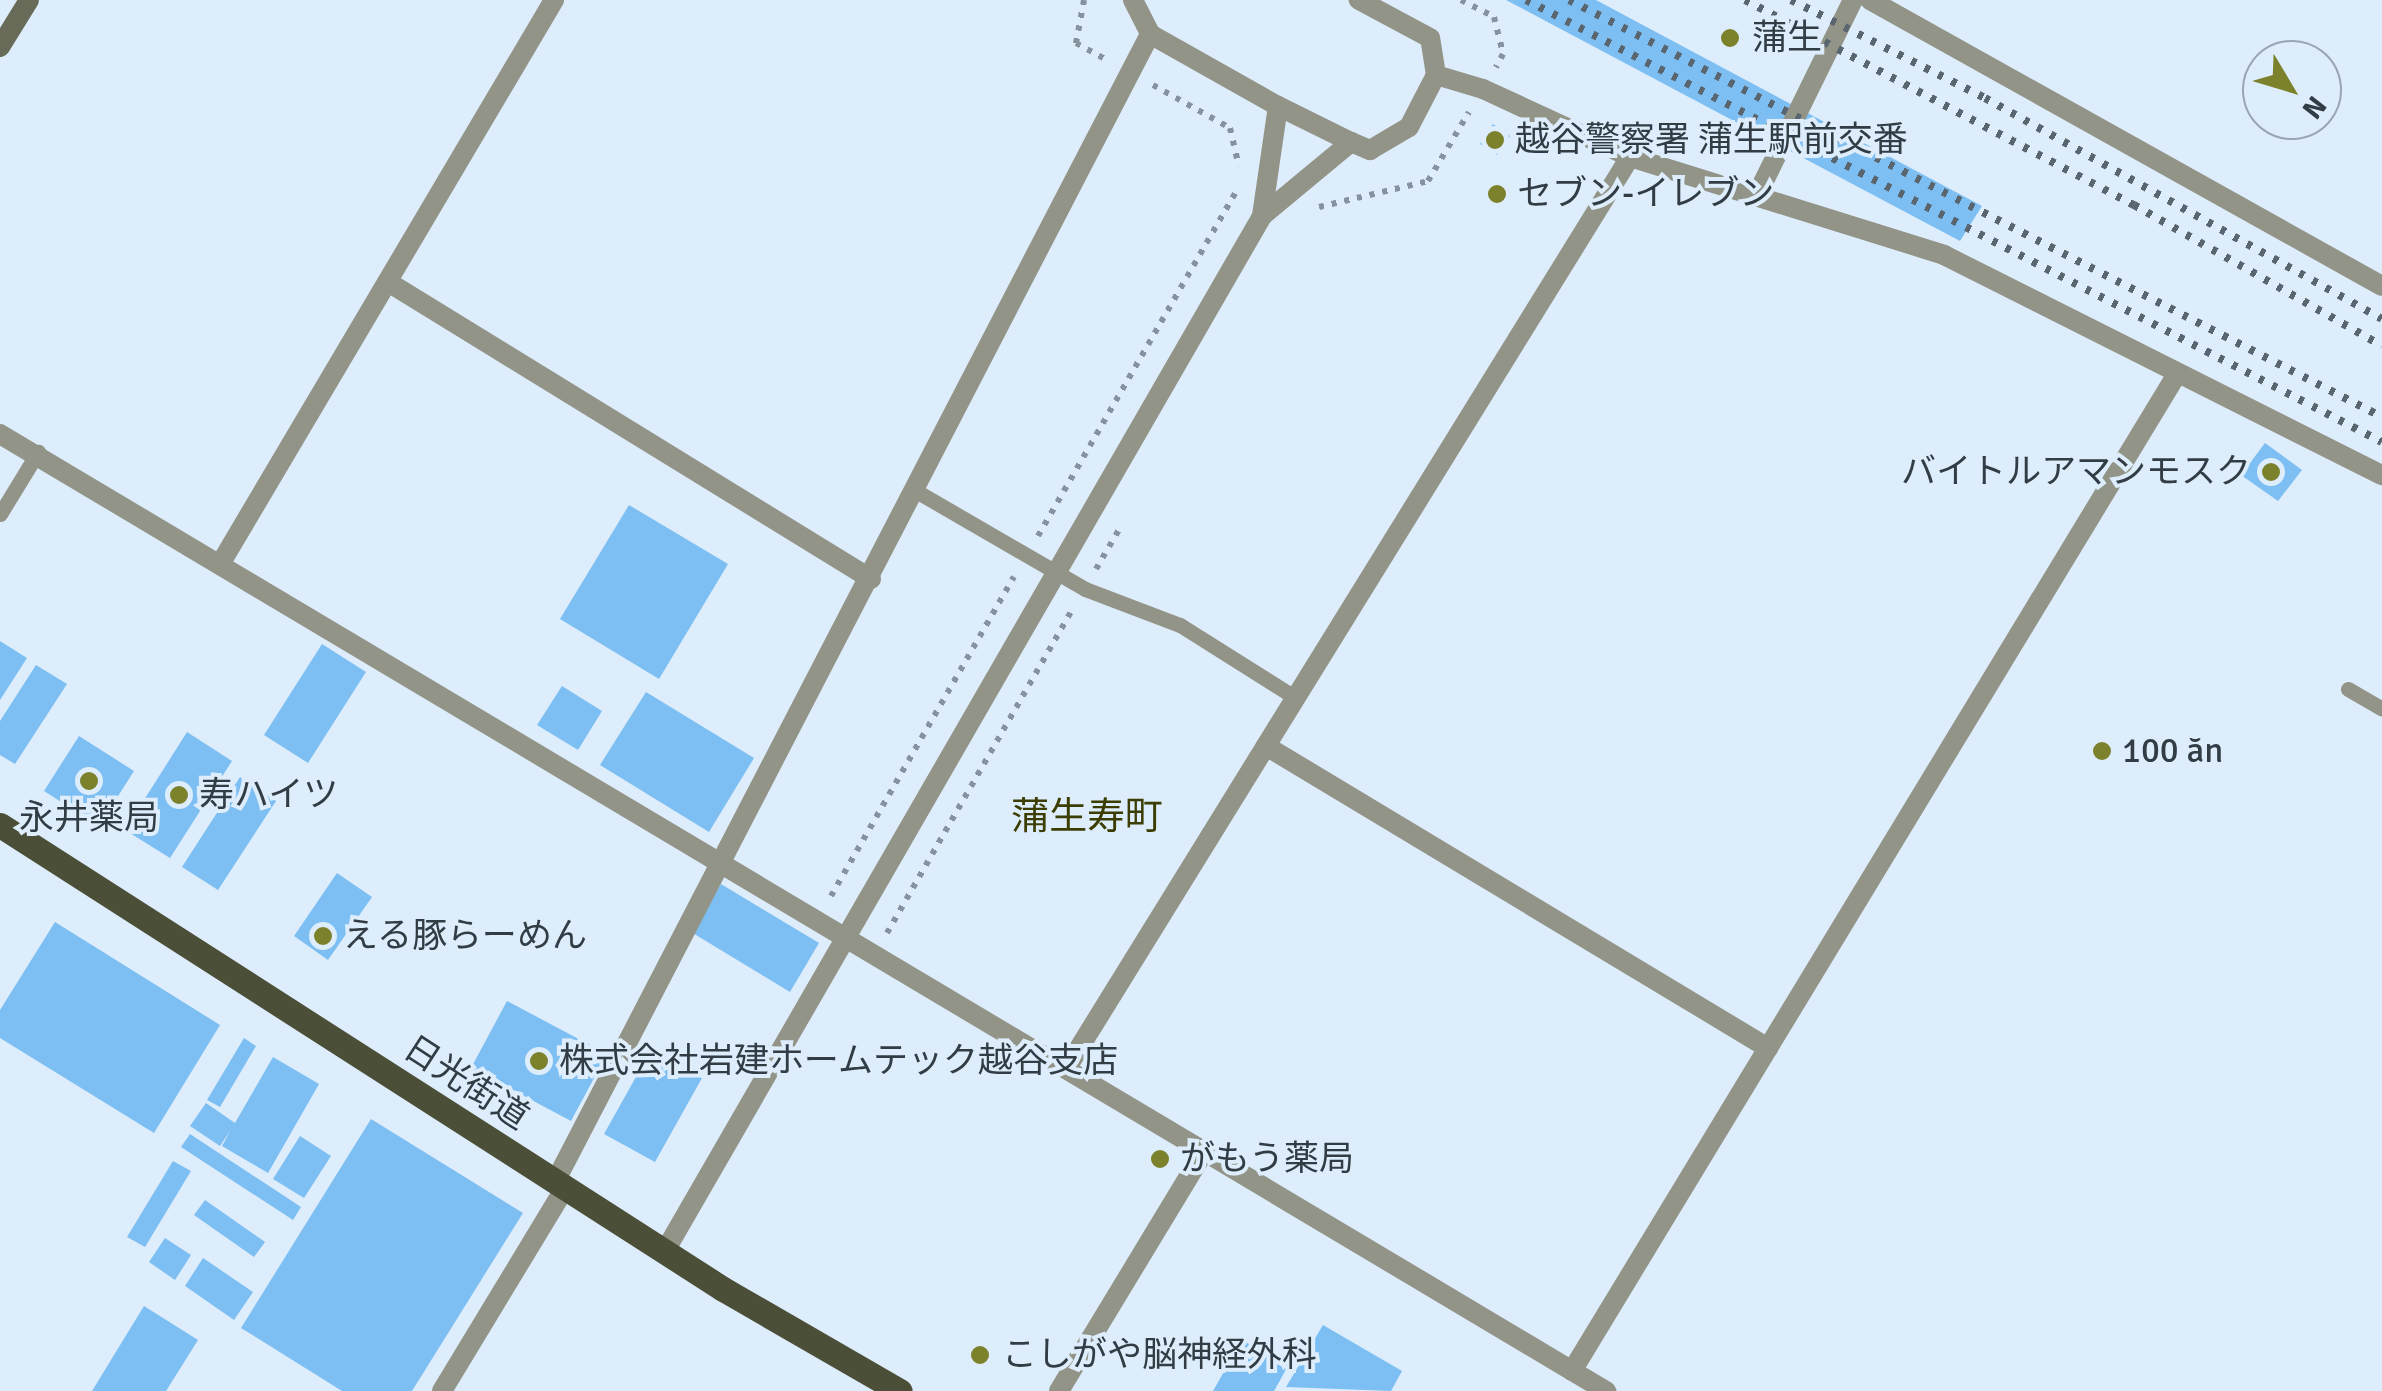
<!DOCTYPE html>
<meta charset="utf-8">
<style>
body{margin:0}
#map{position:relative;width:2382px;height:1391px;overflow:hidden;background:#ddedfb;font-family:Signika,"Noto Sans JP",sans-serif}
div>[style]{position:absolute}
.building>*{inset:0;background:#7dbff3}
.path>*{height:6px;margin-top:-3px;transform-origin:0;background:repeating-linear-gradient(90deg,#86939e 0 5px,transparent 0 13px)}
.service>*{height:15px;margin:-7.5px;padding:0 7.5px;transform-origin:7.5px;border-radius:7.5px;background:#939488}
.minor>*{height:20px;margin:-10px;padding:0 10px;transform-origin:10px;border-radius:10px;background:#939488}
.tertiary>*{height:20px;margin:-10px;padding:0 10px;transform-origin:10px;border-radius:10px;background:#939488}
.secondary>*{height:20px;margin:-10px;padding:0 10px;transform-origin:10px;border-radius:10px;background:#696b59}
.primary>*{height:25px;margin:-12.5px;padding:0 12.5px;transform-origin:12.5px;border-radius:12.5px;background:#4c4f38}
.rail>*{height:8px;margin-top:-4px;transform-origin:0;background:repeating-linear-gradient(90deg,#5a666f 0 5px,transparent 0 15px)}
.dots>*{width:28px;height:28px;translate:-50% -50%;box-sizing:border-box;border:5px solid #ddedfb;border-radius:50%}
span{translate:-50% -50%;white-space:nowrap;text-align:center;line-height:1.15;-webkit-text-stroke:8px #ddedfb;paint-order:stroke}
.poi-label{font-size:35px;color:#313c44}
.left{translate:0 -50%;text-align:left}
.right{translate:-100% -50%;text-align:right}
.street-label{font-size:35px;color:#313c44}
.neighbourhood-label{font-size:38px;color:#3b3e00}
.north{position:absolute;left:2242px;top:40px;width:100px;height:100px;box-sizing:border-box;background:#ddedfb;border:2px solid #98a6b2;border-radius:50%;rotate:128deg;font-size:28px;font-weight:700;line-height:40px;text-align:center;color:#313c44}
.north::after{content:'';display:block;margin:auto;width:35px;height:45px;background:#7c812b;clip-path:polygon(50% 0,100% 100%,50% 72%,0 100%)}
</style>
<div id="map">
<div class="building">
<div style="clip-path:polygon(1506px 0,1596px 0,1982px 206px,1960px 241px)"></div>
<div style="clip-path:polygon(1493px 124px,1510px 136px,1497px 155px,1480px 144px)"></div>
<div style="clip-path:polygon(2265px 443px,2302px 470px,2278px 501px,2241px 475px)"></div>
<div style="clip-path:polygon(629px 505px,728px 564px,659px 679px,560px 619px)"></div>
<div style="clip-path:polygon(0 641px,27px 658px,0 700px)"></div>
<div style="clip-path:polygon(322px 644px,366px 672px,308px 763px,264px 735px)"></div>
<div style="clip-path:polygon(36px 665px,67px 684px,15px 764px,0 755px,0 721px)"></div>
<div style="clip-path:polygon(562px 686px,602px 711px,578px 750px,537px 725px)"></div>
<div style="clip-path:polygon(646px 692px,754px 758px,709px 832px,600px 765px)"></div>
<div style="clip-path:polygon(187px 732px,232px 761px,170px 858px,125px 830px)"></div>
<div style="clip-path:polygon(79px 736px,134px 771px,99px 826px,44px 791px)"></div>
<div style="clip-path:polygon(240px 777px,276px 801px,218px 890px,182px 867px)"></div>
<div style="clip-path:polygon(337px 873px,372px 897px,328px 960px,294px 936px)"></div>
<div style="clip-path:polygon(721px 884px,819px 943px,790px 992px,691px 932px)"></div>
<div style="clip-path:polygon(55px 922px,220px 1025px,154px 1133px,0 1038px,0 1010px)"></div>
<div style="clip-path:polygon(507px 1001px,607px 1054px,571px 1121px,471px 1068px)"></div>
<div style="clip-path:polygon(244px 1038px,256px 1046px,220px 1107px,207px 1100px)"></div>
<div style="clip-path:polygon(651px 1050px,702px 1078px,655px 1162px,604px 1134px)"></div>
<div style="clip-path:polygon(273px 1057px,319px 1084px,268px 1173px,222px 1146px,230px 1131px,220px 1146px,190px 1126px,206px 1103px,235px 1123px)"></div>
<div style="clip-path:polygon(371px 1119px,523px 1213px,412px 1391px,342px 1391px,241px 1328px)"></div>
<div style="clip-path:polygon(190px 1134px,301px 1207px,293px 1220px,181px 1147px)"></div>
<div style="clip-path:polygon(300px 1136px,331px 1156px,304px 1198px,273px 1179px)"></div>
<div style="clip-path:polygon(173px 1161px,191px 1171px,145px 1247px,127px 1237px)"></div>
<div style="clip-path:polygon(205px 1200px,265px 1242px,254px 1257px,194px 1215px)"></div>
<div style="clip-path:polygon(165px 1238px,191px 1255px,175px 1280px,149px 1262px)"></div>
<div style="clip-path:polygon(203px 1258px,253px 1292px,234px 1320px,185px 1286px)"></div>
<div style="clip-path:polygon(144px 1306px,198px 1340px,166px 1391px,92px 1391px)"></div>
<div style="clip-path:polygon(1323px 1325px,1402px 1371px,1391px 1391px,1286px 1387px)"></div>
<div style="clip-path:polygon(1242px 1340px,1288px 1366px,1274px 1391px,1213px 1391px)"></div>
</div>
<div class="path">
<div style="left:1084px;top:0;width:44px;rotate:100.5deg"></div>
<div style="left:1076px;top:43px;width:35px;rotate:29deg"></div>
<div style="left:1461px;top:0;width:37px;rotate:27deg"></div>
<div style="left:1494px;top:17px;width:38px;rotate:76deg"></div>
<div style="left:1503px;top:54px;width:15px;rotate:118deg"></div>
<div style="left:1153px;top:85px;width:88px;rotate:29.2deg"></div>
<div style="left:1230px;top:128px;width:39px;rotate:77deg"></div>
<div style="left:1319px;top:207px;width:112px;rotate:-13.4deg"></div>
<div style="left:1428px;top:181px;width:80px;rotate:-59.3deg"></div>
<div style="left:1038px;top:536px;width:398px;rotate:-60.1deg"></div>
<div style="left:1096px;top:569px;width:48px;rotate:-59.7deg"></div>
<div style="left:831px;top:896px;width:368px;rotate:-60.2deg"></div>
<div style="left:887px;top:933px;width:372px;rotate:-60.2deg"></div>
</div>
<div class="service">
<div style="left:916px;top:491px;width:195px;rotate:30.1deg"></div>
<div style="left:1085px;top:589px;width:102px;rotate:20.8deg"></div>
<div style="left:1180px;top:625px;width:137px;rotate:32.2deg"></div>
<div style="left:0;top:514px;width:73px;rotate:-58.5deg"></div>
<div style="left:2348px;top:689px;width:39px;rotate:30deg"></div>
</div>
<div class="minor">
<div style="left:1133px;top:0;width:38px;rotate:63deg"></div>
<div style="left:1150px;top:34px;width:147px;rotate:29.4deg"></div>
<div style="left:1278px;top:106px;width:111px;rotate:98.3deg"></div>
<div style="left:1262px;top:216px;width:116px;rotate:-39.7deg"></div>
<div style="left:1351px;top:142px;width:21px;rotate:23deg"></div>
<div style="left:1370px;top:150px;width:45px;rotate:-30.5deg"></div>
<div style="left:1409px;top:127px;width:59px;rotate:-62.6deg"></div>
<div style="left:1436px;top:75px;width:37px;rotate:-99deg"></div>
<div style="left:1430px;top:38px;width:81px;rotate:-151.8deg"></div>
<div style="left:1870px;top:0;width:586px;rotate:29.19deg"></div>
<div style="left:1436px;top:75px;width:49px;rotate:16.6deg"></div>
<div style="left:1483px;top:89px;width:162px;rotate:24.8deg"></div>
<div style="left:1630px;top:157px;width:329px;rotate:17.3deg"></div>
<div style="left:1944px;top:255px;width:490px;rotate:26.7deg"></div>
<div style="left:1278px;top:106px;width:81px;rotate:26.3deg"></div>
<div style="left:1756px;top:197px;width:220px;rotate:-63.8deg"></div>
<div style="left:388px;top:282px;width:567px;rotate:31.59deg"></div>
<div style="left:0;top:434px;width:1870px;rotate:30.79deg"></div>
<div style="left:222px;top:561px;width:652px;rotate:-59.38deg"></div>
<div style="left:1266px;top:746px;width:586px;rotate:31.03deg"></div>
<div style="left:1068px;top:1066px;width:1069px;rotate:-58.27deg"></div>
<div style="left:555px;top:1182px;width:1293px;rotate:-62.6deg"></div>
<div style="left:1572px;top:1371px;width:1166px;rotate:-58.75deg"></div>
<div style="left:442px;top:1391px;width:237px;rotate:-58.8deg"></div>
<div style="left:1059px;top:1391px;width:282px;rotate:-58.8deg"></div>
</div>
<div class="tertiary">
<div style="left:665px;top:1251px;width:1195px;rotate:-60.02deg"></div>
</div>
<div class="secondary">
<div style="left:0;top:47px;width:55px;rotate:-58.3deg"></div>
</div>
<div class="primary">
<div style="left:0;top:825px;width:859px;rotate:32.69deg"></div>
<div style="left:723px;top:1289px;width:204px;rotate:30deg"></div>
</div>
<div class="rail">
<div style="left:1526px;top:0;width:963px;rotate:27.31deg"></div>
<div style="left:1569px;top:0;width:914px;rotate:27.15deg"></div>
<div style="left:1745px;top:0;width:440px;rotate:27.8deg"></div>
<div style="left:2134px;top:205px;width:285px;rotate:29.6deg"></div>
<div style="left:1791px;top:0;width:217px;rotate:26.8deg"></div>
<div style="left:1985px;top:98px;width:454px;rotate:29.1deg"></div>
</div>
<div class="dots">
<div style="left:1730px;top:38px;background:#7c812b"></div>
<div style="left:1495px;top:140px;background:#7c812b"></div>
<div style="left:1497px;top:194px;background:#7c812b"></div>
<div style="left:2271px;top:472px;background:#7c812b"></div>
<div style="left:2102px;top:751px;background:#7c812b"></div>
<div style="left:89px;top:781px;background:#7c812b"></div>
<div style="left:179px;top:795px;background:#7c812b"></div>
<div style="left:323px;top:936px;background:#7c812b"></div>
<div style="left:539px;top:1061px;background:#7c812b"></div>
<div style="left:1160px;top:1159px;background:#7c812b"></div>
<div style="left:980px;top:1355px;background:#7c812b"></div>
</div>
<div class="poi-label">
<span class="left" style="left:1752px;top:38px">蒲生</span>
<span class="left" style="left:1515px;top:140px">越谷警察署 蒲生駅前交番</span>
<span class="left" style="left:1517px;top:194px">セブン-イレブン</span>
<span class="right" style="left:2251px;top:472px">バイトルアマンモスク</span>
<span class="left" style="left:2122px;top:751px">100 ăn</span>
<span class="left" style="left:199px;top:795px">寿ハイツ</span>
<span style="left:89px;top:818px">永井薬局</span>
<span class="left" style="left:343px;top:936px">える豚らーめん</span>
<span class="left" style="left:559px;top:1061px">株式会社岩建ホームテック越谷支店</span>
<span class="left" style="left:1180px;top:1159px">がもう薬局</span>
<span class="left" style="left:1002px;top:1355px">こしがや脳神経外科</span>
</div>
<div class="street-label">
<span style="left:466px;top:1083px;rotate:33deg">日光街道</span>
</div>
<div class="neighbourhood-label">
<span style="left:1087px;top:817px">蒲生寿町</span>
</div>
<div class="north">N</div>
</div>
